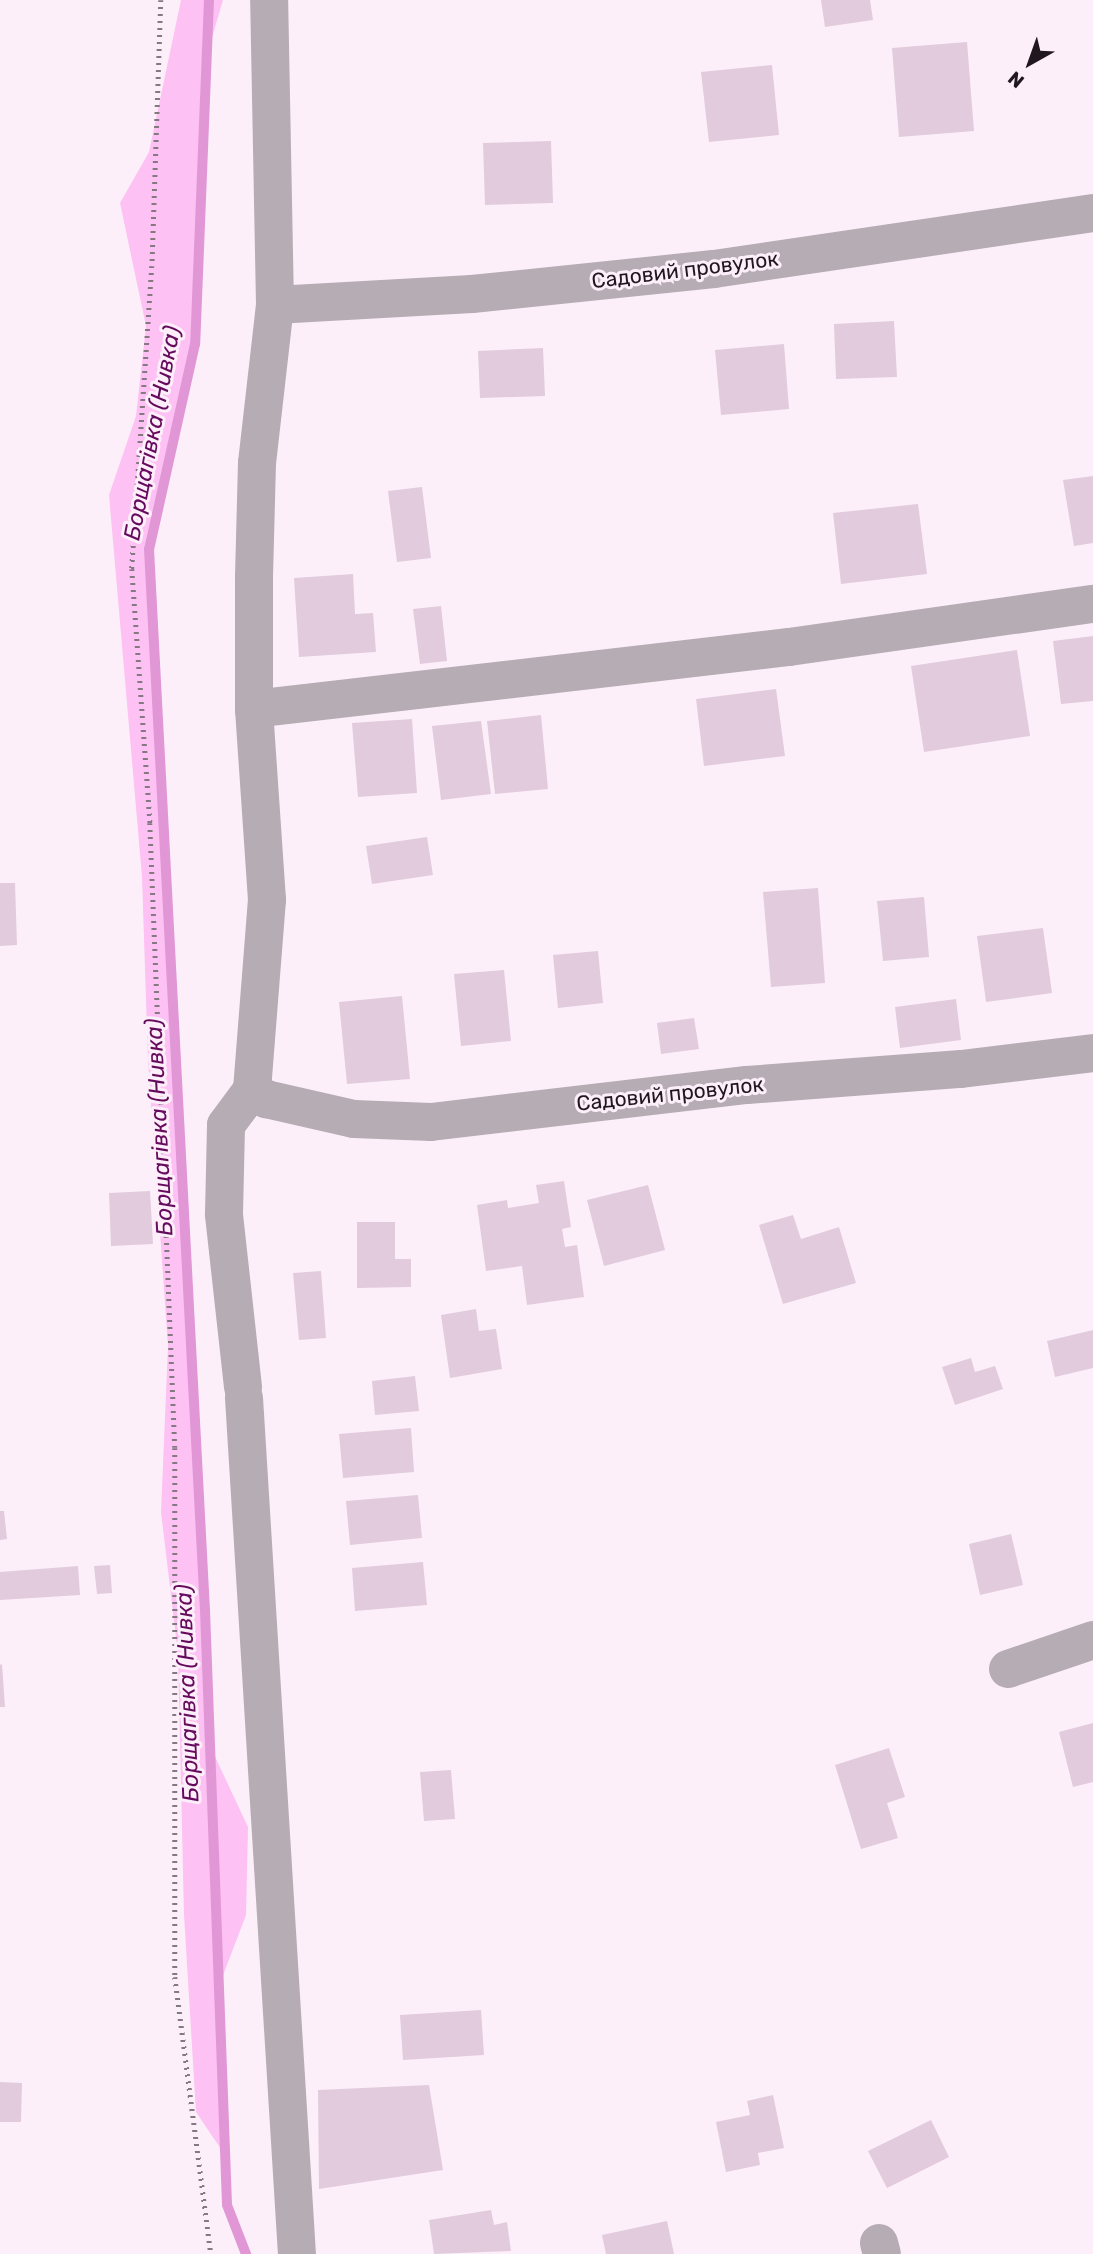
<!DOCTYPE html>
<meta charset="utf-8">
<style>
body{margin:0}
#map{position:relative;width:1093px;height:2254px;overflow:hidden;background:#fdeffa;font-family:Rubik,sans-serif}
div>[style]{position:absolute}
.green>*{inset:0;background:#fdc1f3}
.stream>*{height:10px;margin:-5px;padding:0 5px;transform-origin:5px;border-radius:5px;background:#e197d6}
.building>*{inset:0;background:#e1cbdd}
.path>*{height:4.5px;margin-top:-2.25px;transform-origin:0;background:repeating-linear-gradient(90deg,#847981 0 2px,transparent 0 7px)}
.minor>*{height:38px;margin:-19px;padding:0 19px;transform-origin:19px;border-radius:19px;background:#b6acb4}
span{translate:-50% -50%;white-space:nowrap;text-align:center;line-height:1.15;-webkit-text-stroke:6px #fdeffa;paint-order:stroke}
.street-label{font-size:21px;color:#20181e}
.water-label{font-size:23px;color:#650a5d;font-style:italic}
.north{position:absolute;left:995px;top:28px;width:70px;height:70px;-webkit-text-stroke:5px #fdeffa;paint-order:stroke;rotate:220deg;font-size:19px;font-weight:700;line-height:28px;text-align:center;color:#20181e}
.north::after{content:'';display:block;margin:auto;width:24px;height:32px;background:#20181e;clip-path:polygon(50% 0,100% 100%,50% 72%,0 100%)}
</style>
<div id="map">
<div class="green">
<div style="clip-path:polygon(181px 0,223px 0,204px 65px,195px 344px,149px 549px,210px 1746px,248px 1827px,246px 1915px,219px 1986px,225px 2155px,196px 2112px,184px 1915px,178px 1654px,161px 1512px,168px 1346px,148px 1061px,142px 877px,109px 495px,136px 416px,146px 326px,120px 203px,149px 152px)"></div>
</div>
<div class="stream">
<div style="left:209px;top:0;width:344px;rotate:92.3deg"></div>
<div style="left:195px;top:344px;width:210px;rotate:102.6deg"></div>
<div style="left:149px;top:549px;width:1062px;rotate:86.98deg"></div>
<div style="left:205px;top:1610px;width:595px;rotate:87.88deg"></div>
<div style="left:227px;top:2205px;width:53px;rotate:68.8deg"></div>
</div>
<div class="building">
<div style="clip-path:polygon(821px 0,870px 0,873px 20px,825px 27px)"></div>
<div style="clip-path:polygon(967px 42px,974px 131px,899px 137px,892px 48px)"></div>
<div style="clip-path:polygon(772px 65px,779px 135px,709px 142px,701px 72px)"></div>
<div style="clip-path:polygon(551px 141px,553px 203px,485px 205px,483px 143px)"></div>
<div style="clip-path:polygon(894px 321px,897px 377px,836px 379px,834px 324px)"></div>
<div style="clip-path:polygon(784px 344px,789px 409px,721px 415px,715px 350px)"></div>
<div style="clip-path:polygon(543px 348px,545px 396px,480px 398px,478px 351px)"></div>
<div style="clip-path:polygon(1093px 476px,1093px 543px,1074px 546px,1063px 480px)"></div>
<div style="clip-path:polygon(422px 487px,431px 558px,397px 562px,388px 491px)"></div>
<div style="clip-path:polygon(918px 504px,927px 574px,841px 584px,833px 513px)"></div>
<div style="clip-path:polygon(353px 574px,355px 614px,373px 613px,376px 652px,299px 657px,294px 578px)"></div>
<div style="clip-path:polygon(441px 606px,447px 661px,420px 664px,413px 609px)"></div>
<div style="clip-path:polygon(1093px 636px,1093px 701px,1061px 704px,1053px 641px)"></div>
<div style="clip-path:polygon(1017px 650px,1030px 736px,924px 752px,911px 666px)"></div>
<div style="clip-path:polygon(776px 689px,785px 756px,704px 766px,696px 699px)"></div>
<div style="clip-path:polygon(541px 715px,548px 789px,495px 794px,487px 721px)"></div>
<div style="clip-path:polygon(412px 719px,417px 793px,358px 797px,352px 723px)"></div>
<div style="clip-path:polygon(481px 721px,491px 794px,441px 800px,432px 726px)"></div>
<div style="clip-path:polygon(427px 837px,433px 875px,372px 884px,366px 846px)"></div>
<div style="clip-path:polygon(0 883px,15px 883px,17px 945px,0 946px)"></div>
<div style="clip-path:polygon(818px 888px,825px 983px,771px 987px,763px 892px)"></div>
<div style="clip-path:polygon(924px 897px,929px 957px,883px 961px,877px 901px)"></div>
<div style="clip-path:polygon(1043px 928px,1052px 993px,986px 1002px,977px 936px)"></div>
<div style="clip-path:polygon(598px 951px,603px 1003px,558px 1008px,553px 955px)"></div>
<div style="clip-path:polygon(504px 970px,511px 1041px,461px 1046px,454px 974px)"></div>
<div style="clip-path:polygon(402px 996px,410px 1079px,347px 1084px,339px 1002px)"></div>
<div style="clip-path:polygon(956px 999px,961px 1040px,900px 1048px,895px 1007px)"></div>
<div style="clip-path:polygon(694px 1018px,699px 1049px,661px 1054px,657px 1023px)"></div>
<div style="clip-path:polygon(564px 1181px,571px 1227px,562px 1229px,565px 1247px,577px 1245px,584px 1297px,527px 1305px,522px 1266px,486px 1271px,477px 1205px,507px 1200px,508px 1208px,539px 1203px,536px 1185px)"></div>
<div style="clip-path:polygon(648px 1185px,665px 1250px,604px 1266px,587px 1200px)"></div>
<div style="clip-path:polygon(150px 1191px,153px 1244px,111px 1246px,109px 1193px)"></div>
<div style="clip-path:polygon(793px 1215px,801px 1239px,839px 1227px,856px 1283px,783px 1304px,759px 1225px)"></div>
<div style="clip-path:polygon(357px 1222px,395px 1222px,395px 1259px,411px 1259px,411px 1287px,357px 1288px)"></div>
<div style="clip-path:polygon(321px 1271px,326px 1338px,299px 1340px,293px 1273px)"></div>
<div style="clip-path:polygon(476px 1309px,479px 1331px,496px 1329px,502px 1369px,450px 1378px,441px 1315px)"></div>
<div style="clip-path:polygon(1093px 1330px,1093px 1368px,1055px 1377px,1047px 1341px)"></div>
<div style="clip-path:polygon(971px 1358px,975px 1372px,995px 1366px,1003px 1389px,955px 1405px,942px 1367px)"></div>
<div style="clip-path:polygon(415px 1376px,419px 1411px,375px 1415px,372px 1381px)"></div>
<div style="clip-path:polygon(411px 1428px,414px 1472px,343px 1478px,339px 1434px)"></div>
<div style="clip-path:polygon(418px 1495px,422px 1538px,350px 1545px,346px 1501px)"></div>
<div style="clip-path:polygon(0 1511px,4px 1511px,7px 1539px,0 1540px)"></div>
<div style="clip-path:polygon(1011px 1534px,1023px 1585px,980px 1595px,969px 1544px)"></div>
<div style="clip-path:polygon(423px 1562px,427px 1605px,355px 1611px,352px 1568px)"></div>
<div style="clip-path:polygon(110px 1565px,112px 1593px,97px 1594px,94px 1566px)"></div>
<div style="clip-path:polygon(78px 1566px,80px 1595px,0 1600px,0 1572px)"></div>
<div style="clip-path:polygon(2px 1664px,5px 1707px,0 1707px,0 1665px)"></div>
<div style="clip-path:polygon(1093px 1723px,1093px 1782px,1073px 1787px,1059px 1732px)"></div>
<div style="clip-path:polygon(889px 1748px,905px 1797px,887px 1803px,898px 1838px,861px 1849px,835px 1765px)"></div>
<div style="clip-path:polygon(451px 1770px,455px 1819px,424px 1821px,420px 1772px)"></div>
<div style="clip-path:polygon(481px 2010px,484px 2055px,403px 2060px,400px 2015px)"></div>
<div style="clip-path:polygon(0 2082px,22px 2083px,21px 2122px,0 2122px)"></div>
<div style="clip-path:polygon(429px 2085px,443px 2170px,319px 2189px,318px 2090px)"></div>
<div style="clip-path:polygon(773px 2095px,784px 2148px,758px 2153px,760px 2165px,726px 2172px,716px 2122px,750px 2115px,747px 2101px)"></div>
<div style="clip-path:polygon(931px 2120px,949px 2157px,887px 2188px,868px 2151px)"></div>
<div style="clip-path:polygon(491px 2210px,494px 2225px,507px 2222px,511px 2251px,434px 2254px,429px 2220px)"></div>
<div style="clip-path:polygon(667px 2221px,674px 2254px,606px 2254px,602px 2235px)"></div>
</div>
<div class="path">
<div style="left:161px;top:0;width:266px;rotate:91.9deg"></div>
<div style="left:152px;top:266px;width:304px;rotate:93.8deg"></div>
<div style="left:132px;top:569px;width:255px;rotate:85.9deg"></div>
<div style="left:150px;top:823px;width:625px;rotate:87.71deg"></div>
<div style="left:175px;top:1448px;width:529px;rotate:90deg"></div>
<div style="left:175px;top:1977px;width:279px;rotate:82.6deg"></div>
</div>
<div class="minor">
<div style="left:275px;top:305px;width:197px;rotate:-3.2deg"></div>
<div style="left:472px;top:294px;width:243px;rotate:-5.9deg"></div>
<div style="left:714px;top:269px;width:383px;rotate:-8.4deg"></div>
<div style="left:254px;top:709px;width:539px;rotate:-6.61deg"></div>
<div style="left:789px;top:647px;width:307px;rotate:-8.1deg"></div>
<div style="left:252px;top:1090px;width:17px;rotate:33deg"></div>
<div style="left:266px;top:1099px;width:90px;rotate:12.8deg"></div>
<div style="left:354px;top:1119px;width:77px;rotate:2.2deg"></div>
<div style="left:431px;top:1122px;width:318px;rotate:-6.7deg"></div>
<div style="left:747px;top:1085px;width:215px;rotate:-4.3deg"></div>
<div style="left:961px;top:1069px;width:133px;rotate:-6.9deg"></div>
<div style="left:243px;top:1387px;width:174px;rotate:-96.3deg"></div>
<div style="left:224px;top:1214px;width:89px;rotate:-88.7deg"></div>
<div style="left:226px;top:1125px;width:44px;rotate:-53.4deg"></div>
<div style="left:252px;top:1090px;width:191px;rotate:-85.5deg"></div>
<div style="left:267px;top:900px;width:191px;rotate:-93.9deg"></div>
<div style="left:254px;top:709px;width:132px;rotate:-90deg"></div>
<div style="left:254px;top:577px;width:114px;rotate:-88.5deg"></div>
<div style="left:257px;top:463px;width:159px;rotate:-83.5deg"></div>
<div style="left:275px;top:305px;width:305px;rotate:-91.1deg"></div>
<div style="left:244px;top:1398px;width:858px;rotate:86.46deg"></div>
<div style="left:1008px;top:1669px;width:90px;rotate:-18.8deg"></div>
<div style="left:879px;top:2243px;width:11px;rotate:75deg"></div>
</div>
<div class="street-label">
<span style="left:685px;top:270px;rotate:-7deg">Садовий провулок</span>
<span style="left:670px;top:1094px;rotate:-6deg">Садовий провулок</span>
</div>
<div class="water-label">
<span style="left:152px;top:433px;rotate:-79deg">Борщагівка (Нивка)</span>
<span style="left:159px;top:1127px;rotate:-93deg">Борщагівка (Нивка)</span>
<span style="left:187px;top:1693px;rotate:-92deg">Борщагівка (Нивка)</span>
</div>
<div class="north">N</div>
</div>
